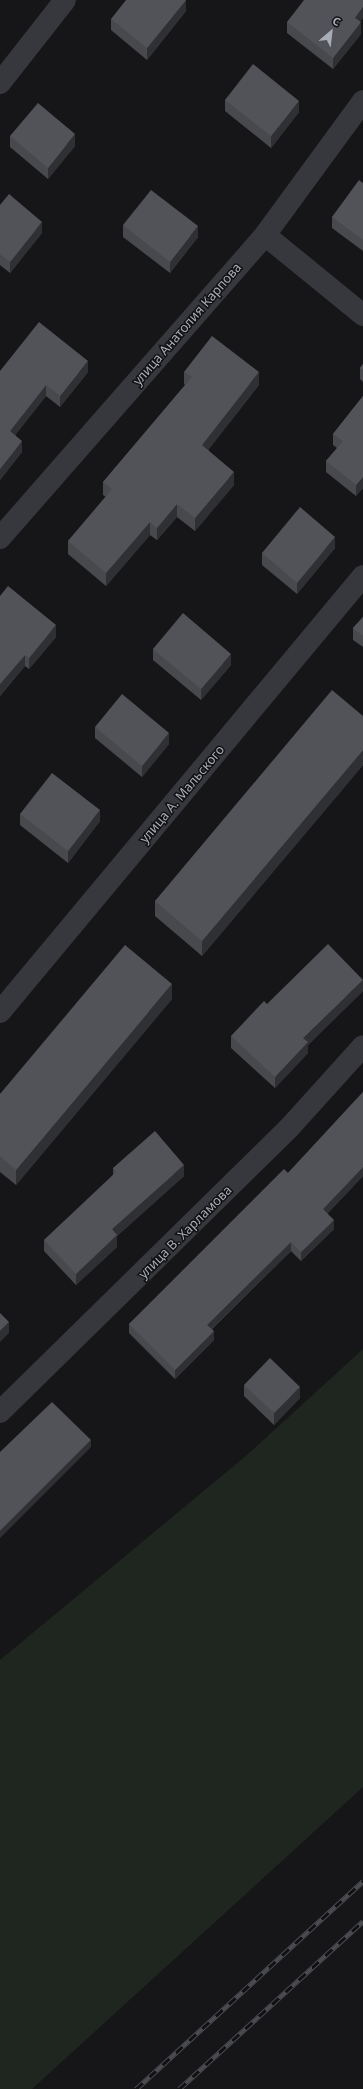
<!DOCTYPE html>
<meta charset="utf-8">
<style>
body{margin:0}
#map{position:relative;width:363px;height:2089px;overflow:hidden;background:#161618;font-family:"Noto Sans",sans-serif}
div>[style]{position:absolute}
.green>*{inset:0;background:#1e261f}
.minor>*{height:22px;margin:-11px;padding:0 11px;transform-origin:11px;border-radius:11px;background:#37383d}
.rail>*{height:4.5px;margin-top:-2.25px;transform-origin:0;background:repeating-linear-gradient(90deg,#111113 0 9px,#4a4c52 0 18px);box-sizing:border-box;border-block:1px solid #4a4c52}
.wall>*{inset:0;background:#47494d}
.shaded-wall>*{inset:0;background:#2f3033}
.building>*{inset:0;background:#525359}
span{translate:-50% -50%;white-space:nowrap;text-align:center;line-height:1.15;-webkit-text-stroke:3px #111113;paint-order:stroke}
.street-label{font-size:13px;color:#a8adb8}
.north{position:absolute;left:311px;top:12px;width:40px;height:40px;-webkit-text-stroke:3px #111113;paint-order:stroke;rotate:28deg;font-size:11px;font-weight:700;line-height:16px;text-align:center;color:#a8adb8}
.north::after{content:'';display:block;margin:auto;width:14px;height:18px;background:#a8adb8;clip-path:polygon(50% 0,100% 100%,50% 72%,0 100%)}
</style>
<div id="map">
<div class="green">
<div style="clip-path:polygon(363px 1349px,363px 1787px,32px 2089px,0 2089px,0 1660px,247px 1455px)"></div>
</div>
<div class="minor">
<div style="left:0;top:83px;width:105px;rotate:-51.9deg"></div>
<div style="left:265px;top:235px;width:127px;rotate:39.2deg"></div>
<div style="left:0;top:538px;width:403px;rotate:-48.8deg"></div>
<div style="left:265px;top:235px;width:166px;rotate:-53.8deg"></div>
<div style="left:0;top:1012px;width:567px;rotate:-50.22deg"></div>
<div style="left:0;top:1412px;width:405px;rotate:-44.5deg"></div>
<div style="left:289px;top:1128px;width:110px;rotate:-47.9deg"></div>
</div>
<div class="rail">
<div style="left:136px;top:2089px;width:308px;rotate:-42.5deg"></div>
<div style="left:179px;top:2089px;width:249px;rotate:-42.4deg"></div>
</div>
<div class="wall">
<div style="clip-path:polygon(186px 0,186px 11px,147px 60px,111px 30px,111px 19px)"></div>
<div style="clip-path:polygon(287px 22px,360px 22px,361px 34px,333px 69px,287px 33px)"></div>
<div style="clip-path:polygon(225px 100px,299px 112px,271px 148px,225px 111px)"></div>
<div style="clip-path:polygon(10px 136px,75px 146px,48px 179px,10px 147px)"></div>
<div style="clip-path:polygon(363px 183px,363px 251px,332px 228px,332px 217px)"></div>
<div style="clip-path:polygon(0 205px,42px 233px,10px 273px,0 265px)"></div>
<div style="clip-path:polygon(123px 225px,198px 237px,170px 273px,123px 237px)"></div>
<div style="clip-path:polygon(363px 364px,363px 382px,360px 379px,360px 368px)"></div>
<div style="clip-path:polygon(0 371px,88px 372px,60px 407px,46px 396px,15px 435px,22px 452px,0 480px)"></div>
<div style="clip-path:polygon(184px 372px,259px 385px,208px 450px,234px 485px,195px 531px,177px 517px,157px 540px,150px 535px,106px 586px,68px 554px,68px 541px,106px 497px,103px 495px,103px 482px,185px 385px,184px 384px)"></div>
<div style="clip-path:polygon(363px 396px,363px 488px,356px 496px,326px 472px,326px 461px,337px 448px,333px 445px,333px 434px)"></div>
<div style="clip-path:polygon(335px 548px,297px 594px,262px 565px,262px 553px)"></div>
<div style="clip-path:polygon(0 596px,56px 637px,29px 669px,25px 666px,0 696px)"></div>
<div style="clip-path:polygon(363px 617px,363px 647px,353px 640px,353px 628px)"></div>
<div style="clip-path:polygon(153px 649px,231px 665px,201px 700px,153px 660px)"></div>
<div style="clip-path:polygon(363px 716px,363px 765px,202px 956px,155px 916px,155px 901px)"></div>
<div style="clip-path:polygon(95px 727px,169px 744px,142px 777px,95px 738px)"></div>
<div style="clip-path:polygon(20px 814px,100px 821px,68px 863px,20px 825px)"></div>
<div style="clip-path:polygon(363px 991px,308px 1045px,308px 1053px,275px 1088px,231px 1048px,231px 1036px)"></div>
<div style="clip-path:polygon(172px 999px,16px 1185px,0 1172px,0 1094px)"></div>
<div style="clip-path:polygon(363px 1092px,363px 1176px,327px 1214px,334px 1229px,301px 1261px,291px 1251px,212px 1329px,214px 1340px,175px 1379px,129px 1333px,129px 1324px,288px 1173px)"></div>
<div style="clip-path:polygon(113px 1168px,184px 1176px,117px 1236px,117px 1247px,76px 1285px,44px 1251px,44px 1240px,113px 1176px)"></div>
<div style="clip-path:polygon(244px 1385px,300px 1398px,274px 1425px,244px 1396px)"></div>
</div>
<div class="shaded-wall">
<div style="clip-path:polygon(186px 0,186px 11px,147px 60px,147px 48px)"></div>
<div style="clip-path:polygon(363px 7px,363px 18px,355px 29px,355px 18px)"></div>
<div style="clip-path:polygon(361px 22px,361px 34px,333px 69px,333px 58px)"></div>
<div style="clip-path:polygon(299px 101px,299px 112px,271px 148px,271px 136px)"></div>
<div style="clip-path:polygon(75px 134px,75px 146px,48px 179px,48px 168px)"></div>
<div style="clip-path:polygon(42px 222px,42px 233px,10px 273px,10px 262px)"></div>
<div style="clip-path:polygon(198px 226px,198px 237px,170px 273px,170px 262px)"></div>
<div style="clip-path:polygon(88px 361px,88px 372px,60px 407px,60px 396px)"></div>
<div style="clip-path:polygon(259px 372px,259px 385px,202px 458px,202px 445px)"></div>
<div style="clip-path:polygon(46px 385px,46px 396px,10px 442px,10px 431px)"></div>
<div style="clip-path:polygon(22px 441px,22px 452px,0 480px,0 469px)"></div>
<div style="clip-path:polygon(234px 472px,234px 485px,195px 531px,195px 518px)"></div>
<div style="clip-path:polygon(363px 477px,363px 488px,356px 496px,356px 485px)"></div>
<div style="clip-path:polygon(177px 504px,177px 517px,157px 540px,157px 528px)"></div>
<div style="clip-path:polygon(150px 522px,150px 535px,106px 586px,106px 573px)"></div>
<div style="clip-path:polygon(335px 537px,335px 548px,297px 594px,297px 583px)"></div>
<div style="clip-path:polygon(56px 625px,56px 637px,29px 669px,29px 658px)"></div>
<div style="clip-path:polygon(231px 654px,231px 665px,201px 700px,201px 689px)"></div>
<div style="clip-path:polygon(25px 655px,25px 666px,0 696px,0 684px)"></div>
<div style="clip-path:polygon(169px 733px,169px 744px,142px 777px,142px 766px)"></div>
<div style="clip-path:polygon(363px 750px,363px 765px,202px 956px,202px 941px)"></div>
<div style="clip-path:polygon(100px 810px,100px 821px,68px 863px,68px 851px)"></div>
<div style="clip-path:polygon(363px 980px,363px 991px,308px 1045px,308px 1053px,275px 1088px,275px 1077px,303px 1038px)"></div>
<div style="clip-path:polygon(172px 984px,172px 999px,16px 1185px,16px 1170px)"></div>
<div style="clip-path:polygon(184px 1165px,184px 1176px,117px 1236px,117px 1247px,76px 1285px,76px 1274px,112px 1229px)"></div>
<div style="clip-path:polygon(363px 1167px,363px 1176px,323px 1218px,323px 1209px)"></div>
<div style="clip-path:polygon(334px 1220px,334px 1229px,301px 1261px,301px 1252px)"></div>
<div style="clip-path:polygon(291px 1242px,291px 1251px,207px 1333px,207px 1325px)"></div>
<div style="clip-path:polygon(9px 1322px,9px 1333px,0 1342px,0 1331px)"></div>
<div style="clip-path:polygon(214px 1331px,214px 1340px,175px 1379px,175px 1370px)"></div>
<div style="clip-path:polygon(300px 1387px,300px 1398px,274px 1425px,274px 1413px)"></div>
<div style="clip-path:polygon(91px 1440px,91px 1447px,0 1538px,0 1531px)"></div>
</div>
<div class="building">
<div style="clip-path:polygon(126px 0,186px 0,147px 48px,111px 19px)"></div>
<div style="clip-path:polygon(304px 0,363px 0,363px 7px,355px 18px,361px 22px,333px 58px,287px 22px)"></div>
<div style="clip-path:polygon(253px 64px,299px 101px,271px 136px,225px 100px)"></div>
<div style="clip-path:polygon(38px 103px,75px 134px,48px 168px,10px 136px)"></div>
<div style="clip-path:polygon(359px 180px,363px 183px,363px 240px,332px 217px)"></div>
<div style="clip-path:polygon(151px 190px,198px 226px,170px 262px,123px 225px)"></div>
<div style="clip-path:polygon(9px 194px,42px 222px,10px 262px,0 254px,0 205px)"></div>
<div style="clip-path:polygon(39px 322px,88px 361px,60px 396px,46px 385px,10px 431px,22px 441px,0 469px,0 371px)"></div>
<div style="clip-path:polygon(212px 336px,259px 372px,202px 445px,234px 472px,195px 518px,177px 504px,157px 528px,150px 522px,106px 573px,68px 541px,112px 489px,103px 482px,192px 377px,184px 372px)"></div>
<div style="clip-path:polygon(363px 364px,363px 370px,360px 368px)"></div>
<div style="clip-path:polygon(363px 396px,363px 477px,356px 485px,326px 461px,343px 441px,333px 434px)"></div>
<div style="clip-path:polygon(300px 507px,335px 537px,297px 583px,262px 553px)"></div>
<div style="clip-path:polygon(8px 586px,56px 625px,29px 658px,25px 655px,0 684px,0 596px)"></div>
<div style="clip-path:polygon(183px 613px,231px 654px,201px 689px,153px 649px)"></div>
<div style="clip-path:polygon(363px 617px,363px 636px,353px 628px)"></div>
<div style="clip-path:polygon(332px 690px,363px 716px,363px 750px,202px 941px,155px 901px)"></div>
<div style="clip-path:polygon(122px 694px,169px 733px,142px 766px,95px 727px)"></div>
<div style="clip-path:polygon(52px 773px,100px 810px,68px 851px,20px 814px)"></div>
<div style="clip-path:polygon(328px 944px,363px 980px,303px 1038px,308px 1042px,275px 1077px,231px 1036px,264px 1001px,267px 1004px)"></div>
<div style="clip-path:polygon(125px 945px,172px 984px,16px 1170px,0 1156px,0 1094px)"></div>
<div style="clip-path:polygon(363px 1092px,363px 1167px,323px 1209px,334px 1220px,301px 1252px,291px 1242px,207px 1325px,214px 1331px,175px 1370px,129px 1324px,284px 1169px,288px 1173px)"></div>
<div style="clip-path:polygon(155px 1131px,184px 1165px,112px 1229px,117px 1235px,76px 1274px,44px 1240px,116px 1172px,113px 1168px)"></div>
<div style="clip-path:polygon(0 1313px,9px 1322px,0 1331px)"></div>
<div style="clip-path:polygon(270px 1358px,300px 1387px,274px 1413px,244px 1385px)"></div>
<div style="clip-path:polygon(52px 1402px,91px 1440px,0 1531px,0 1452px)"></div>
</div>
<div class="street-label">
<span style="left:187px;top:324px;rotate:-49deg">улица Анатолия Карпова</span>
<span style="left:182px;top:794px;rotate:-50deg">улица А. Мальского</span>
<span style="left:185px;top:1232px;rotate:-45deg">улица В. Харламова</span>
</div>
<div class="north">С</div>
</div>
